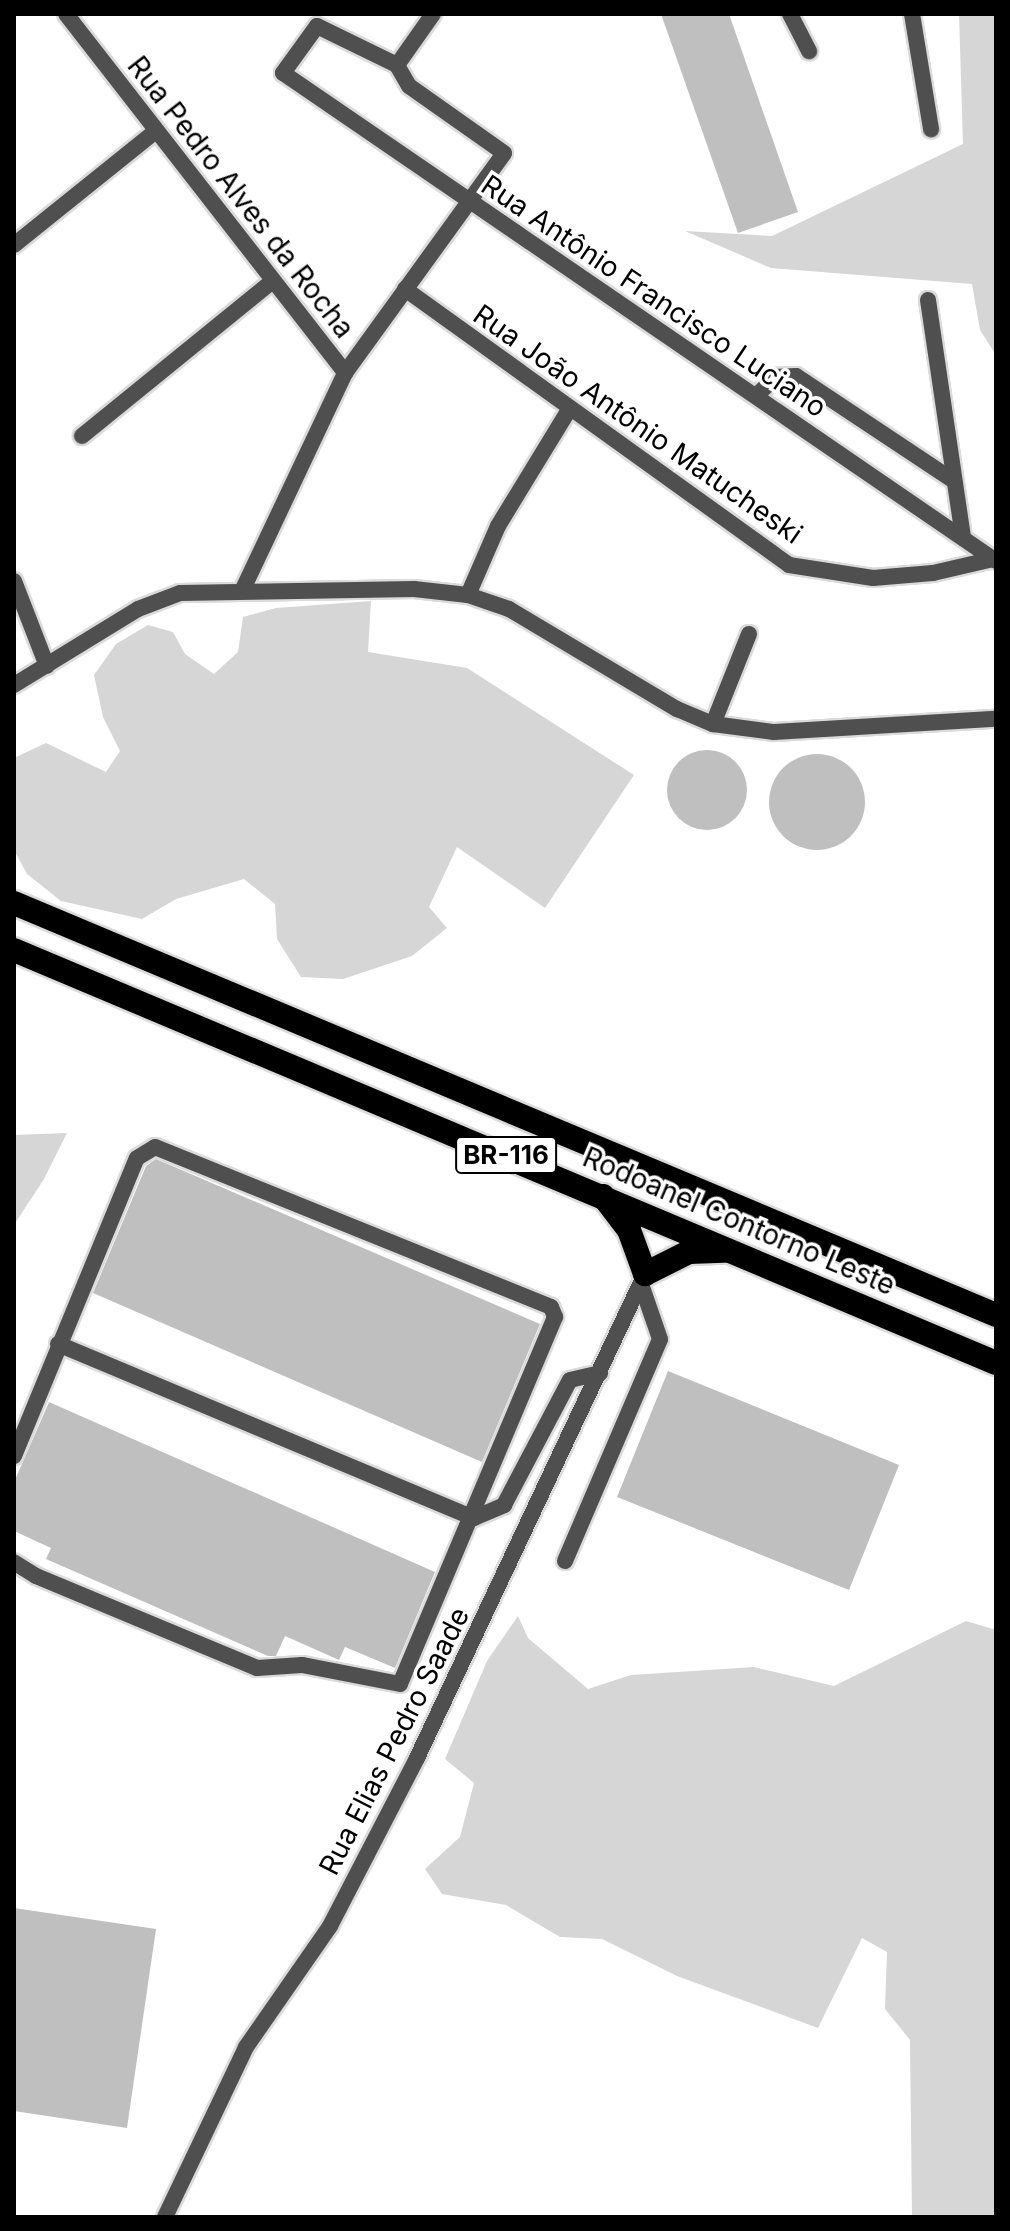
<!DOCTYPE html>
<meta charset="utf-8">
<style>
body{margin:0}
#map{position:relative;width:1010px;height:2231px;overflow:hidden;background:#fff;font-family:Inter,sans-serif}
div>[style]{position:absolute}
.green>*{inset:0;background:#d6d6d6}
.building>*{inset:0;background:#bfbfbf}
.round{border-radius:50%}
.roads{filter:drop-shadow(2px 0 #dbdbdb) drop-shadow(-2px 0 #dbdbdb) drop-shadow(0 2px #dbdbdb) drop-shadow(0 -2px #dbdbdb)}
.minor>*{height:16px;margin:-8px;padding:0 8px;transform-origin:8px;border-radius:8px;background:#4f4f4f}
.highway>*{height:24px;margin:-12px;padding:0 12px;transform-origin:12px;border-radius:12px;background:#000}
span{translate:-50% -50%;white-space:nowrap;text-align:center;line-height:1.15;-webkit-text-stroke:7px #fff;paint-order:stroke}
.shield-label span{padding:2px 6px;background:#fff;border:2px solid;border-radius:6px;-webkit-text-stroke-width:0}
.shield-label{font-size:26px;color:#000;font-weight:700}
.street-label{font-size:28px;color:#000}
.frame{position:absolute;inset:0;border:16px solid #000;pointer-events:none}
</style>
<div id="map">
<div class="green">
<div style="clip-path:polygon(959px 14px,996px 14px,996px 355px,980px 330px,972px 284px,771px 268px,685px 231px,772px 236px,963px 144px)"></div>
<div style="clip-path:polygon(371px 601px,368px 652px,467px 668px,634px 775px,545px 908px,457px 847px,429px 907px,447px 928px,412px 956px,343px 979px,301px 977px,277px 939px,275px 904px,244px 879px,176px 899px,142px 919px,61px 901px,27px 874px,14px 850px,14px 758px,46px 743px,106px 772px,120px 751px,103px 717px,94px 675px,116px 644px,148px 625px,173px 632px,185px 654px,214px 674px,238px 652px,243px 617px,276px 608px)"></div>
<div style="clip-path:polygon(67px 1133px,44px 1179px,14px 1225px,14px 1135px)"></div>
<div style="clip-path:polygon(518px 1616px,528px 1638px,588px 1689px,631px 1675px,754px 1667px,834px 1686px,966px 1621px,996px 1630px,996px 2217px,912px 2217px,910px 2040px,885px 2009px,887px 1952px,862px 1938px,818px 2028px,677px 1976px,602px 1939px,560px 1937px,506px 1905px,442px 1894px,425px 1869px,460px 1837px,474px 1783px,445px 1759px,487px 1661px)"></div>
</div>
<div class="building">
<div style="clip-path:polygon(661px 14px,729px 14px,798px 212px,738px 233px)"></div>
<div class="round" style="left:667px;top:750px;width:80px;height:80px"></div>
<div class="round" style="left:769px;top:754px;width:96px;height:96px"></div>
<div style="clip-path:polygon(156px 1159px,540px 1324px,482px 1462px,93px 1293px,146px 1166px)"></div>
<div style="clip-path:polygon(668px 1371px,899px 1465px,849px 1590px,617px 1497px)"></div>
<div style="clip-path:polygon(49px 1402px,435px 1572px,395px 1668px,345px 1647px,339px 1660px,285px 1636px,276px 1656px,268px 1656px,46px 1559px,51px 1548px,14px 1531px,14px 1482px)"></div>
<div style="clip-path:polygon(14px 1908px,156px 1929px,127px 2128px,14px 2111px)"></div>
</div>
<div class="roads">
<div class="minor">
<div style="left:66px;top:14px;width:455px;rotate:52.1deg"></div>
<div style="left:790px;top:14px;width:42px;rotate:62.8deg"></div>
<div style="left:912px;top:14px;width:117px;rotate:80.6deg"></div>
<div style="left:397px;top:65px;width:89px;rotate:-154deg"></div>
<div style="left:317px;top:26px;width:58px;rotate:125.9deg"></div>
<div style="left:283px;top:73px;width:864px;rotate:34.39deg"></div>
<div style="left:397px;top:65px;width:62px;rotate:-54.8deg"></div>
<div style="left:14px;top:245px;width:182px;rotate:-38.8deg"></div>
<div style="left:405px;top:289px;width:473px;rotate:35.7deg"></div>
<div style="left:789px;top:565px;width:85px;rotate:8.8deg"></div>
<div style="left:873px;top:578px;width:60px;rotate:-4.8deg"></div>
<div style="left:933px;top:573px;width:62px;rotate:-13.1deg"></div>
<div style="left:928px;top:300px;width:241px;rotate:81.6deg"></div>
<div style="left:756px;top:396px;width:28px;rotate:-44deg"></div>
<div style="left:776px;top:377px;width:20px;rotate:-3deg"></div>
<div style="left:796px;top:376px;width:190px;rotate:33.6deg"></div>
<div style="left:82px;top:436px;width:246px;rotate:-39.1deg"></div>
<div style="left:14px;top:581px;width:91px;rotate:68.8deg"></div>
<div style="left:243px;top:589px;width:239px;rotate:-64.7deg"></div>
<div style="left:345px;top:373px;width:271px;rotate:-54.1deg"></div>
<div style="left:504px;top:153px;width:116px;rotate:-144.8deg"></div>
<div style="left:409px;top:86px;width:24px;rotate:-120deg"></div>
<div style="left:468px;top:595px;width:75px;rotate:-66.5deg"></div>
<div style="left:498px;top:526px;width:138px;rotate:-58.6deg"></div>
<div style="left:14px;top:685px;width:145px;rotate:-31.5deg"></div>
<div style="left:138px;top:609px;width:45px;rotate:-20.9deg"></div>
<div style="left:180px;top:593px;width:234px;rotate:-1deg"></div>
<div style="left:414px;top:589px;width:54px;rotate:6.3deg"></div>
<div style="left:468px;top:595px;width:43px;rotate:18.9deg"></div>
<div style="left:509px;top:609px;width:196px;rotate:30.8deg"></div>
<div style="left:677px;top:709px;width:39px;rotate:23deg"></div>
<div style="left:713px;top:724px;width:62px;rotate:7.5deg"></div>
<div style="left:774px;top:732px;width:222px;rotate:-3.4deg"></div>
<div style="left:713px;top:724px;width:97px;rotate:-68.2deg"></div>
<div style="left:58px;top:1344px;width:451px;rotate:22.7deg"></div>
<div style="left:474px;top:1518px;width:33px;rotate:-23deg"></div>
<div style="left:504px;top:1505px;width:141px;rotate:-62.2deg"></div>
<div style="left:570px;top:1380px;width:31px;rotate:-13deg"></div>
<div style="left:14px;top:1456px;width:322px;rotate:-67.6deg"></div>
<div style="left:137px;top:1158px;width:21px;rotate:-31deg"></div>
<div style="left:155px;top:1147px;width:427px;rotate:22deg"></div>
<div style="left:551px;top:1307px;width:11px;rotate:68deg"></div>
<div style="left:555px;top:1317px;width:398px;rotate:112.9deg"></div>
<div style="left:400px;top:1684px;width:100px;rotate:-169deg"></div>
<div style="left:302px;top:1665px;width:45px;rotate:176.2deg"></div>
<div style="left:257px;top:1668px;width:239px;rotate:-157.4deg"></div>
<div style="left:36px;top:1576px;width:26px;rotate:-148deg"></div>
<div style="left:565px;top:1561px;width:241px;rotate:-66.8deg"></div>
<div style="left:660px;top:1339px;width:58px;rotate:-109.1deg"></div>
<div style="left:165px;top:2217px;width:188px;rotate:-64.5deg"></div>
<div style="left:246px;top:2047px;width:147px;rotate:-55.2deg"></div>
<div style="left:330px;top:1926px;width:189px;rotate:-62.6deg"></div>
<div style="left:417px;top:1758px;width:535px;rotate:-64.78deg"></div>
</div>
<div class="highway">
<div style="left:14px;top:903px;width:1065px;rotate:22.76deg"></div>
<div style="left:14px;top:950px;width:1065px;rotate:22.81deg"></div>
<div style="left:603px;top:1196px;width:43px;rotate:52.6deg"></div>
<div style="left:629px;top:1230px;width:47px;rotate:70deg"></div>
<div style="left:645px;top:1274px;width:49px;rotate:-26.6deg"></div>
<div style="left:689px;top:1252px;width:35px;rotate:-2deg"></div>
</div>
</div>
<div class="shield-label">
<span style="left:506px;top:1155px">BR-116</span>
</div>
<div class="street-label">
<span style="left:241px;top:197px;rotate:52deg">Rua Pedro Alves da Rocha</span>
<span style="left:654px;top:296px;rotate:34deg">Rua Antônio Francisco Luciano</span>
<span style="left:638px;top:424px;rotate:35deg">Rua João Antônio Matucheski</span>
<span style="left:739px;top:1221px;rotate:23deg">Rodoanel Contorno Leste</span>
<span style="left:394px;top:1741px;rotate:-63deg">Rua Elias Pedro Saade</span>
</div>
<div class="frame"></div>
</div>
